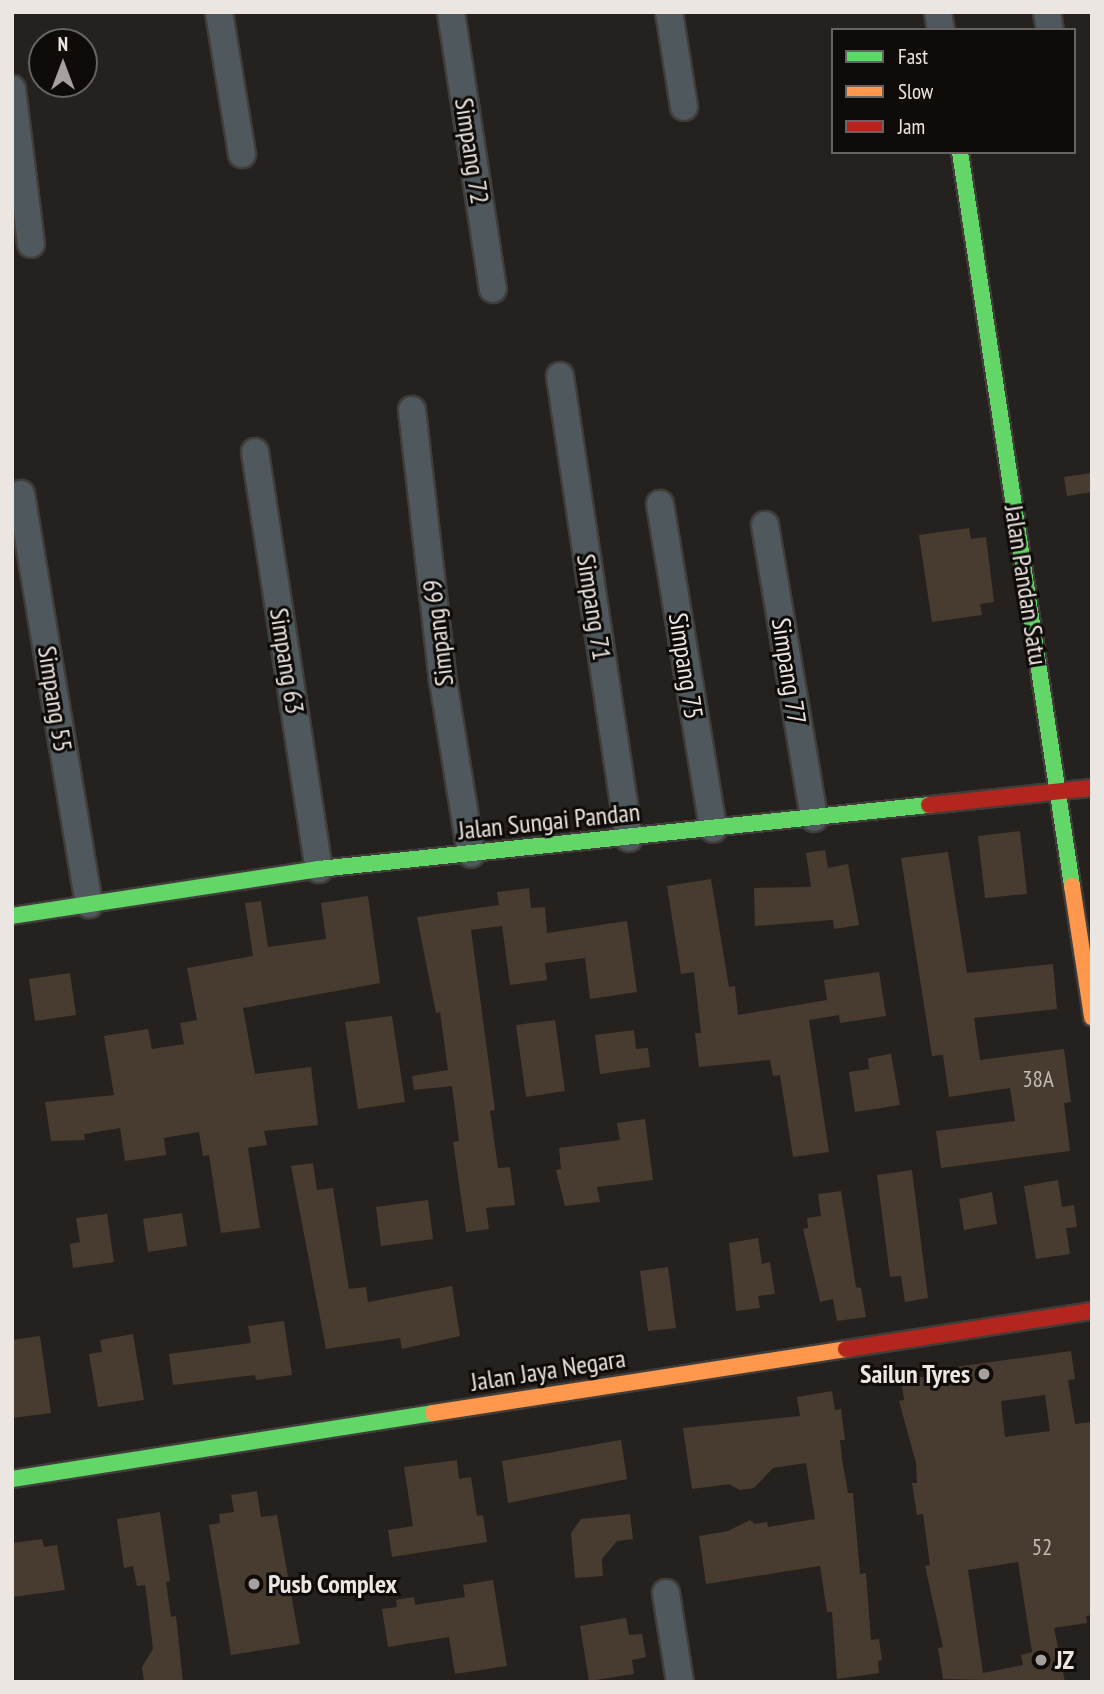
<!DOCTYPE html>
<style>
body{margin:0}
#map{position:relative;width:1104px;height:1694px;overflow:hidden;background:#25211e;font-family:"PT Sans Narrow",sans-serif}
div>[style]{position:absolute}
.building>*{inset:0;background:#483c31}
.roads{filter:drop-shadow(2px 0 #403d3a) drop-shadow(-2px 0 #403d3a) drop-shadow(0 2px #403d3a) drop-shadow(0 -2px #403d3a)}
.street>*{height:26px;margin:-13px;padding:0 13px;transform-origin:13px;border-radius:13px;background:#4f595d}
.fast>*{height:16px;margin:-8px;padding:0 8px;transform-origin:8px;border-radius:8px;background:#63d668}
.slow>*{height:16px;margin:-8px;padding:0 8px;transform-origin:8px;border-radius:8px;background:#ff974d}
.jam>*{height:16px;margin:-8px;padding:0 8px;transform-origin:8px;border-radius:8px;background:#b3261e}
.dots>*{width:19px;height:19px;translate:-50% -50%;box-sizing:border-box;border:4px solid #0e0b08;border-radius:50%}
span{translate:-50% -50%;white-space:nowrap;text-align:center;line-height:1.15;-webkit-text-stroke:6px #0e0b08;paint-order:stroke}
.number-label{font-size:23px;color:#c3bcb6}
.number-label span{-webkit-text-stroke-width:0}
.street-label{font-size:26px;color:#ece6e3}
.poi-label{font-size:26px;color:#ece6e3;font-weight:700}
.right{translate:-100% -50%;text-align:right}
.left{translate:0 -50%;text-align:left}
.frame{position:absolute;inset:0;border:14px solid #ece6e3;pointer-events:none}
.legend{position:absolute;left:831px;top:28px;width:245px;height:126px;box-sizing:border-box;background:#0e0b08;border:2px solid #676360;margin:0;padding:9px 12px;list-style:none;font-size:21px;color:#ece6e3}
.legend li{display:flex;align-items:center;gap:14px;height:35px}
.legend b{width:35px;border:2px solid #676360}
.north{position:absolute;left:28px;top:28px;width:70px;height:70px;box-sizing:border-box;background:#0e0b08;border:2px solid #676360;border-radius:50%;rotate:0deg;font-size:19px;font-weight:700;line-height:28px;text-align:center;color:#ece6e3}
.north::after{content:'';display:block;margin:auto;width:24px;height:32px;background:#a6a19e;clip-path:polygon(50% 0,100% 100%,50% 72%,0 100%)}
</style>
<div id="map">
<div class="building">
<div style="clip-path:polygon(1092px 473px,1092px 492px,1067px 496px,1064px 477px)"></div>
<div style="clip-path:polygon(969px 528px,971px 539px,986px 537px,994px 602px,980px 604px,982px 615px,932px 622px,919px 535px)"></div>
<div style="clip-path:polygon(1020px 831px,1027px 894px,985px 898px,978px 836px)"></div>
<div style="clip-path:polygon(825px 850px,828px 868px,848px 864px,859px 925px,834px 929px,833px 920px,755px 926px,754px 888px,811px 887px,806px 853px)"></div>
<div style="clip-path:polygon(948px 852px,967px 973px,1053px 964px,1057px 1009px,974px 1018px,980px 1060px,1064px 1049px,1071px 1102px,1064px 1103px,1070px 1151px,941px 1168px,936px 1131px,1015px 1121px,1010px 1088px,949px 1097px,943px 1055px,932px 1056px,901px 858px)"></div>
<div style="clip-path:polygon(711px 879px,729px 987px,735px 986px,738px 1015px,827px 1000px,824px 980px,879px 972px,886px 1016px,840px 1023px,839px 1015px,809px 1020px,829px 1152px,793px 1157px,780px 1075px,773px 1076px,770px 1060px,699px 1067px,695px 1033px,701px 1033px,694px 972px,681px 974px,667px 886px)"></div>
<div style="clip-path:polygon(529px 888px,531px 908px,545px 907px,547px 933px,627px 921px,637px 992px,590px 999px,585px 958px,545px 963px,547px 980px,510px 985px,502px 926px,471px 930px,495px 1110px,490px 1111px,498px 1168px,510px 1167px,515px 1205px,486px 1208px,489px 1229px,466px 1232px,453px 1142px,459px 1141px,452px 1086px,414px 1090px,412px 1076px,448px 1070px,440px 1012px,436px 1013px,417px 917px,499px 905px,497px 892px)"></div>
<div style="clip-path:polygon(368px 896px,380px 983px,243px 1008px,255px 1074px,311px 1067px,318px 1125px,264px 1131px,267px 1145px,248px 1148px,260px 1228px,221px 1233px,209px 1155px,203px 1156px,199px 1132px,164px 1138px,166px 1155px,125px 1161px,120px 1128px,84px 1134px,85px 1140px,51px 1141px,45px 1102px,114px 1095px,104px 1036px,148px 1029px,152px 1049px,184px 1044px,180px 1023px,197px 1020px,187px 968px,253px 956px,245px 903px,261px 901px,268px 947px,326px 939px,321px 903px)"></div>
<div style="clip-path:polygon(70px 973px,76px 1015px,35px 1021px,29px 979px)"></div>
<div style="clip-path:polygon(392px 1016px,405px 1102px,358px 1109px,345px 1022px)"></div>
<div style="clip-path:polygon(555px 1020px,565px 1091px,526px 1097px,516px 1025px)"></div>
<div style="clip-path:polygon(634px 1030px,636px 1049px,648px 1048px,650px 1067px,600px 1074px,595px 1035px)"></div>
<div style="clip-path:polygon(891px 1054px,900px 1105px,855px 1112px,849px 1072px,869px 1069px,868px 1058px)"></div>
<div style="clip-path:polygon(645px 1119px,653px 1180px,597px 1187px,600px 1202px,565px 1206px,556px 1170px,561px 1169px,559px 1148px,620px 1140px,617px 1123px)"></div>
<div style="clip-path:polygon(313px 1163px,317px 1190px,333px 1188px,349px 1289px,366px 1287px,368px 1302px,452px 1286px,460px 1336px,402px 1349px,400px 1338px,326px 1349px,291px 1166px)"></div>
<div style="clip-path:polygon(912px 1170px,928px 1298px,905px 1302px,901px 1276px,890px 1277px,877px 1175px)"></div>
<div style="clip-path:polygon(1058px 1180px,1062px 1207px,1074px 1205px,1077px 1227px,1066px 1228px,1070px 1254px,1036px 1259px,1024px 1186px)"></div>
<div style="clip-path:polygon(841px 1191px,856px 1287px,861px 1288px,866px 1317px,837px 1321px,833px 1299px,820px 1302px,803px 1229px,808px 1228px,807px 1218px,821px 1216px,818px 1194px)"></div>
<div style="clip-path:polygon(992px 1192px,997px 1224px,964px 1230px,959px 1199px)"></div>
<div style="clip-path:polygon(428px 1200px,433px 1239px,381px 1246px,376px 1207px)"></div>
<div style="clip-path:polygon(182px 1213px,187px 1246px,148px 1252px,143px 1219px)"></div>
<div style="clip-path:polygon(107px 1214px,114px 1262px,73px 1268px,70px 1244px,80px 1242px,76px 1218px)"></div>
<div style="clip-path:polygon(758px 1238px,762px 1264px,770px 1262px,775px 1294px,758px 1296px,760px 1308px,736px 1311px,729px 1243px)"></div>
<div style="clip-path:polygon(668px 1267px,676px 1328px,648px 1331px,640px 1271px)"></div>
<div style="clip-path:polygon(284px 1321px,292px 1375px,256px 1380px,255px 1375px,173px 1385px,169px 1354px,251px 1343px,248px 1326px)"></div>
<div style="clip-path:polygon(133px 1334px,144px 1400px,98px 1407px,89px 1354px,102px 1352px,100px 1340px)"></div>
<div style="clip-path:polygon(40px 1336px,51px 1413px,12px 1418px,12px 1340px)"></div>
<div style="clip-path:polygon(evenodd,1071px 1351px,1075px 1379px,1068px 1380px,1075px 1424px,1092px 1422px,1092px 1615px,1086px 1616px,1087px 1623px,1054px 1628px,1065px 1682px,943px 1679px,938px 1648px,943px 1647px,925px 1566px,930px 1565px,923px 1514px,917px 1515px,912px 1483px,917px 1483px,916px 1463px,899px 1401px,904px 1400px,901px 1380px,957px 1372px,956px 1367px,1071px 1351px,1045px 1395px,1050px 1431px,1005px 1437px,1001px 1401px,1045px 1395px,1071px 1351px,1018px 1562px,1032px 1652px,1021px 1655px,1023px 1665px,983px 1673px,968px 1570px,1018px 1562px)"></div>
<div style="clip-path:polygon(832px 1391px,835px 1410px,841px 1409px,845px 1440px,840px 1440px,842px 1459px,848px 1493px,853px 1493px,860px 1574px,866px 1573px,871px 1640px,879px 1639px,882px 1660px,878px 1661px,879px 1673px,837px 1679px,832px 1612px,827px 1612px,820px 1566px,706px 1584px,699px 1536px,728px 1531px,750px 1520px,755px 1524px,767px 1522px,768px 1527px,815px 1519px,806px 1463px,773px 1468px,754px 1488px,740px 1490px,729px 1484px,692px 1489px,683px 1428px,800px 1416px,797px 1397px)"></div>
<div style="clip-path:polygon(621px 1440px,627px 1479px,508px 1503px,502px 1461px)"></div>
<div style="clip-path:polygon(457px 1460px,459px 1479px,471px 1477px,477px 1516px,483px 1515px,487px 1542px,392px 1557px,388px 1530px,413px 1526px,404px 1467px)"></div>
<div style="clip-path:polygon(257px 1491px,261px 1517px,277px 1515px,300px 1644px,231px 1655px,209px 1525px,220px 1523px,219px 1514px,234px 1512px,231px 1495px)"></div>
<div style="clip-path:polygon(160px 1512px,170px 1581px,166px 1582px,171px 1617px,176px 1616px,183px 1682px,144px 1682px,142px 1667px,153px 1649px,146px 1591px,145px 1585px,137px 1586px,133px 1566px,124px 1568px,117px 1519px)"></div>
<div style="clip-path:polygon(630px 1514px,633px 1539px,617px 1541px,602px 1559px,603px 1576px,575px 1578px,571px 1533px,581px 1519px)"></div>
<div style="clip-path:polygon(42px 1539px,44px 1547px,57px 1545px,65px 1590px,12px 1597px,12px 1543px)"></div>
<div style="clip-path:polygon(493px 1580px,507px 1666px,455px 1674px,449px 1637px,388px 1647px,382px 1609px,397px 1607px,396px 1600px,414px 1597px,415px 1605px,465px 1597px,463px 1585px)"></div>
<div style="clip-path:polygon(626px 1618px,629px 1635px,642px 1634px,646px 1657px,632px 1660px,634px 1674px,589px 1681px,580px 1626px)"></div>
</div>
<div class="roads">
<div class="street">
<div style="left:219px;top:12px;width:144px;rotate:80.8deg"></div>
<div style="left:451px;top:12px;width:280px;rotate:81.4deg"></div>
<div style="left:669px;top:12px;width:96px;rotate:81deg"></div>
<div style="left:938px;top:12px;width:18px;rotate:81deg"></div>
<div style="left:1047px;top:12px;width:18px;rotate:81deg"></div>
<div style="left:12px;top:89px;width:156px;rotate:83deg"></div>
<div style="left:560px;top:376px;width:467px;rotate:81.5deg"></div>
<div style="left:412px;top:410px;width:273px;rotate:83.5deg"></div>
<div style="left:443px;top:681px;width:175px;rotate:80.8deg"></div>
<div style="left:255px;top:452px;width:422px;rotate:81.3deg"></div>
<div style="left:21px;top:494px;width:416px;rotate:80.6deg"></div>
<div style="left:660px;top:504px;width:329px;rotate:80.7deg"></div>
<div style="left:765px;top:525px;width:297px;rotate:80.5deg"></div>
<div style="left:666px;top:1593px;width:90px;rotate:81.1deg"></div>
</div>
<div class="fast">
<div style="left:960px;top:152px;width:742px;rotate:81.32deg"></div>
<div style="left:12px;top:916px;width:311px;rotate:-8.7deg"></div>
<div style="left:319px;top:869px;width:613px;rotate:-5.99deg"></div>
<div style="left:12px;top:1479px;width:426px;rotate:-8.9deg"></div>
</div>
<div class="slow">
<div style="left:1072px;top:886px;width:133px;rotate:81.3deg"></div>
<div style="left:433px;top:1413px;width:418px;rotate:-8.8deg"></div>
</div>
<div class="jam">
<div style="left:929px;top:805px;width:164px;rotate:-6deg"></div>
<div style="left:846px;top:1349px;width:249px;rotate:-8.8deg"></div>
</div>
</div>
<div class="dots">
<div style="left:984px;top:1374px;background:#a6a19e"></div>
<div style="left:254px;top:1584px;background:#a6a19e"></div>
<div style="left:1041px;top:1660px;background:#a6a19e"></div>
</div>
<div class="number-label">
<span style="left:1038px;top:1079px">38A</span>
<span style="left:1042px;top:1547px">52</span>
</div>
<div class="street-label">
<span style="left:472px;top:151px;rotate:81deg">Simpang 72</span>
<span style="left:1026px;top:585px;rotate:81deg">Jalan Pandan Satu</span>
<span style="left:594px;top:607px;rotate:81deg">Simpang 71</span>
<span style="left:438px;top:633px;rotate:-97deg">Simpang 69</span>
<span style="left:287px;top:661px;rotate:81deg">Simpang 63</span>
<span style="left:686px;top:666px;rotate:81deg">Simpang 75</span>
<span style="left:789px;top:671px;rotate:81deg">Simpang 77</span>
<span style="left:55px;top:699px;rotate:81deg">Simpang 55</span>
<span style="left:549px;top:821px;rotate:-6deg">Jalan Sungai Pandan</span>
<span style="left:548px;top:1370px;rotate:-9deg">Jalan Jaya Negara</span>
</div>
<div class="poi-label">
<span class="right" style="left:970px;top:1374px">Sailun Tyres</span>
<span class="left" style="left:268px;top:1584px">Pusb Complex</span>
<span class="left" style="left:1055px;top:1660px">JZ</span>
</div>
<div class="frame"></div>
<ul class="legend">
<li><b style="height:9px;background:#63d668"></b>Fast</li>
<li><b style="height:9px;background:#ff974d"></b>Slow</li>
<li><b style="height:9px;background:#b3261e"></b>Jam</li>
</ul>
<div class="north">N</div>
</div>
